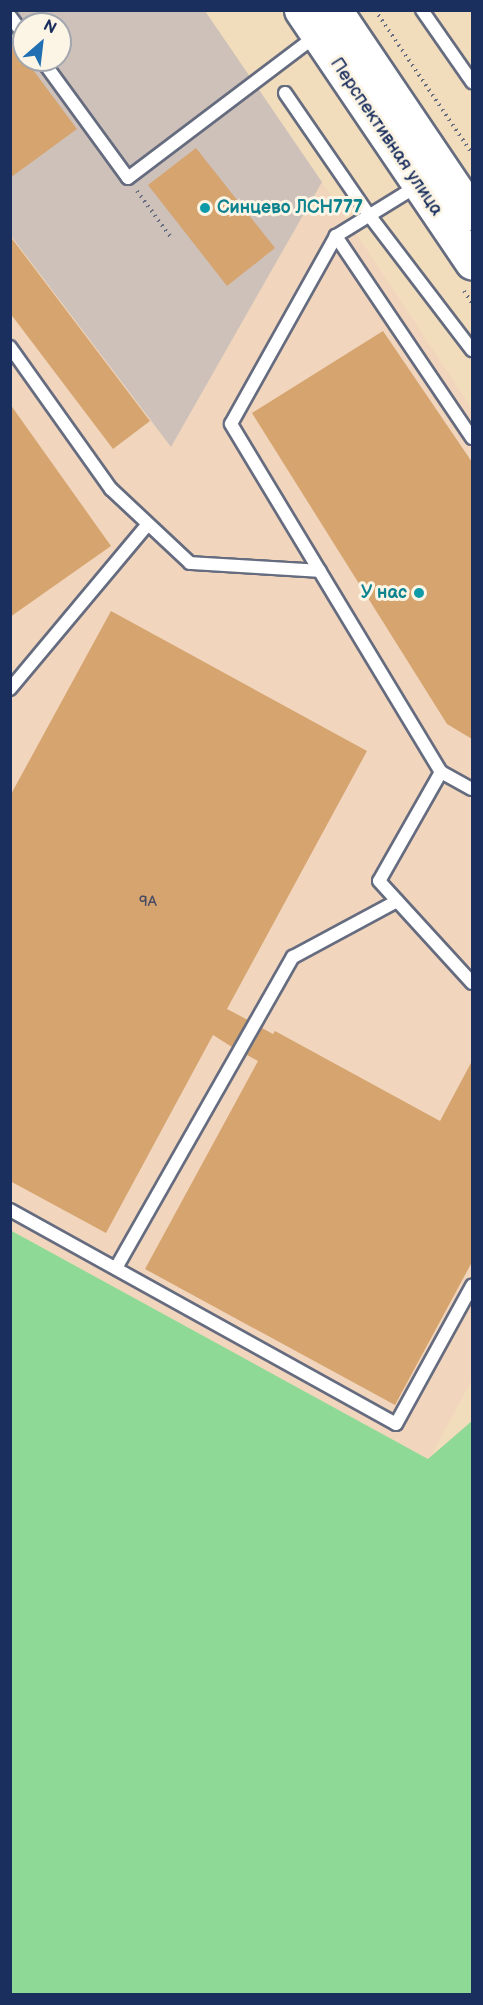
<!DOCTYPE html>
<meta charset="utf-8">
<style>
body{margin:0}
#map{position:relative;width:483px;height:2005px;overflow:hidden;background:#f1dcbb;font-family:"Balsamiq Sans",sans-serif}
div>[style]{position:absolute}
.built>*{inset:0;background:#f1d5bd}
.industrial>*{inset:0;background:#cec1ba}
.green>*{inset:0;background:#8ed996}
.building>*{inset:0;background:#d6a46f}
.path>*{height:4px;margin-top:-2px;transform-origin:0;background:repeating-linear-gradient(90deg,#666c7f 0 1.5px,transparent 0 6px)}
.roads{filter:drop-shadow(2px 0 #666c7f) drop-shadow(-2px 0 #666c7f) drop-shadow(0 2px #666c7f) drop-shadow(0 -2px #666c7f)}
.service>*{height:12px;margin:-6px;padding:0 6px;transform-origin:6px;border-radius:6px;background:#fff}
.primary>*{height:33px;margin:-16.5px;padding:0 16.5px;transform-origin:16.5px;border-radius:16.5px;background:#fff}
.dots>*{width:16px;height:16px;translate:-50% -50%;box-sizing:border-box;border:3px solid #fcf5e5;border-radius:50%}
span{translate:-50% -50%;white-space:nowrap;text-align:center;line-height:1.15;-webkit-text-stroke:6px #fcf5e5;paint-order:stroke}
.number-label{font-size:15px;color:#4a4c62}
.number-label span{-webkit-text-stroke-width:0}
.street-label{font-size:18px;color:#1b2f5e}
.culture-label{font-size:18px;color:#0d838f;font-weight:700}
.left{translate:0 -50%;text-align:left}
.right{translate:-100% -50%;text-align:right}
.frame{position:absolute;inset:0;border:12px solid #1b2f5e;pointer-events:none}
.north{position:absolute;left:12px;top:12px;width:60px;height:60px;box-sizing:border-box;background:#fcf5e5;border:2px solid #a2a6af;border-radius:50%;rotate:28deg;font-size:16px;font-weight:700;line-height:24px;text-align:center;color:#1b2f5e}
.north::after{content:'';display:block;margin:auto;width:21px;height:27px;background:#1f6fb2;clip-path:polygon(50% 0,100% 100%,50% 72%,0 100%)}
</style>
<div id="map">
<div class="built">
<div style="clip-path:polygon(322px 182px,472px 409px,472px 1379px,429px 1460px,11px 1230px,10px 236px,171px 447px)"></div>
</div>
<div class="industrial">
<div style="clip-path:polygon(evenodd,11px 11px,205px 11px,322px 182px,171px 447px,11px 236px,11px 11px,24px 24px,60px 24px,60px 60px,24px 60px,24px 24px)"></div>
</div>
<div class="green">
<div style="clip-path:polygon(10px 1230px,428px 1459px,472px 1421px,472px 1994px,11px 1994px)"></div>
</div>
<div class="building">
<div style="clip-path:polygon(10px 39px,77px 129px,10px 178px)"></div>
<div style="clip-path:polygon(196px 148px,275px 248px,227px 286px,148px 185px)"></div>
<div style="clip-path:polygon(10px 236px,150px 421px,113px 449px,10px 313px)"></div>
<div style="clip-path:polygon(383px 331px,472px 462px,472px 739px,447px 724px,252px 413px)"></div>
<div style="clip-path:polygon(10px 404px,111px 546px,10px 617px)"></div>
<div style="clip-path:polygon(111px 611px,367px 751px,227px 1009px,248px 1020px,232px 1047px,213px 1035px,106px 1233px,10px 1181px,10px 796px)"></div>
<div style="clip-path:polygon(262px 1028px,273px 1034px,275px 1031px,440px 1121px,472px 1061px,472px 1262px,395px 1405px,145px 1269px,258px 1061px,247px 1055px)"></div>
</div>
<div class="path">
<div style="left:375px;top:10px;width:173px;rotate:55.9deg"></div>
<div style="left:137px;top:191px;width:59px;rotate:53.9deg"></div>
<div style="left:464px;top:291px;width:14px;rotate:56deg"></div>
</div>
<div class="roads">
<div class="service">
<div style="left:422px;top:10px;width:88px;rotate:55.2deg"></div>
<div style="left:10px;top:16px;width:24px;rotate:54deg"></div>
<div style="left:42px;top:60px;width:146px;rotate:53.9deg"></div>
<div style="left:128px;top:178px;width:237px;rotate:-37.1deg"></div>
<div style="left:285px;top:93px;width:148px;rotate:55.5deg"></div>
<div style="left:369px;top:215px;width:170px;rotate:52.7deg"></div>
<div style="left:336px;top:236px;width:95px;rotate:-31.7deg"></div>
<div style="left:10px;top:347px;width:174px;rotate:54.6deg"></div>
<div style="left:111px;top:489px;width:108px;rotate:43.1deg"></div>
<div style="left:190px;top:563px;width:130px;rotate:3.5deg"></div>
<div style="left:472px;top:438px;width:244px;rotate:-124deg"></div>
<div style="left:336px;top:236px;width:215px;rotate:119.2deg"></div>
<div style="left:231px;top:424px;width:406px;rotate:58.9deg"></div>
<div style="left:441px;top:772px;width:35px;rotate:29deg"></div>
<div style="left:10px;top:689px;width:215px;rotate:-50.1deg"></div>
<div style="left:441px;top:772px;width:125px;rotate:119.6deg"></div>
<div style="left:379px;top:881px;width:138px;rotate:47.6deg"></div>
<div style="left:10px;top:1210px;width:441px;rotate:29deg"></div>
<div style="left:396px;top:1424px;width:158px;rotate:-61.2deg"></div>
<div style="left:116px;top:1268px;width:358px;rotate:-60.4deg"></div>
<div style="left:293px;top:957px;width:118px;rotate:-28.3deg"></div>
</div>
<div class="primary">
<div style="left:301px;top:10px;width:305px;rotate:55.9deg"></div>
<div style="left:335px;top:10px;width:245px;rotate:56deg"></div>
</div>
</div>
<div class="dots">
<div style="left:205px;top:208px;background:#0f9aa8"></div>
<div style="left:419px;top:593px;background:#0f9aa8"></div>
</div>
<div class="number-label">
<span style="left:148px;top:902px">9А</span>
</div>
<div class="street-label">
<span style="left:386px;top:137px;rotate:56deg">Перспективная улица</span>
</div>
<div class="culture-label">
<span class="left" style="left:217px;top:208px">Синцево ЛСН777</span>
<span class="right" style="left:407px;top:593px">У нас</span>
</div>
<div class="frame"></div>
<div class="north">N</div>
</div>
